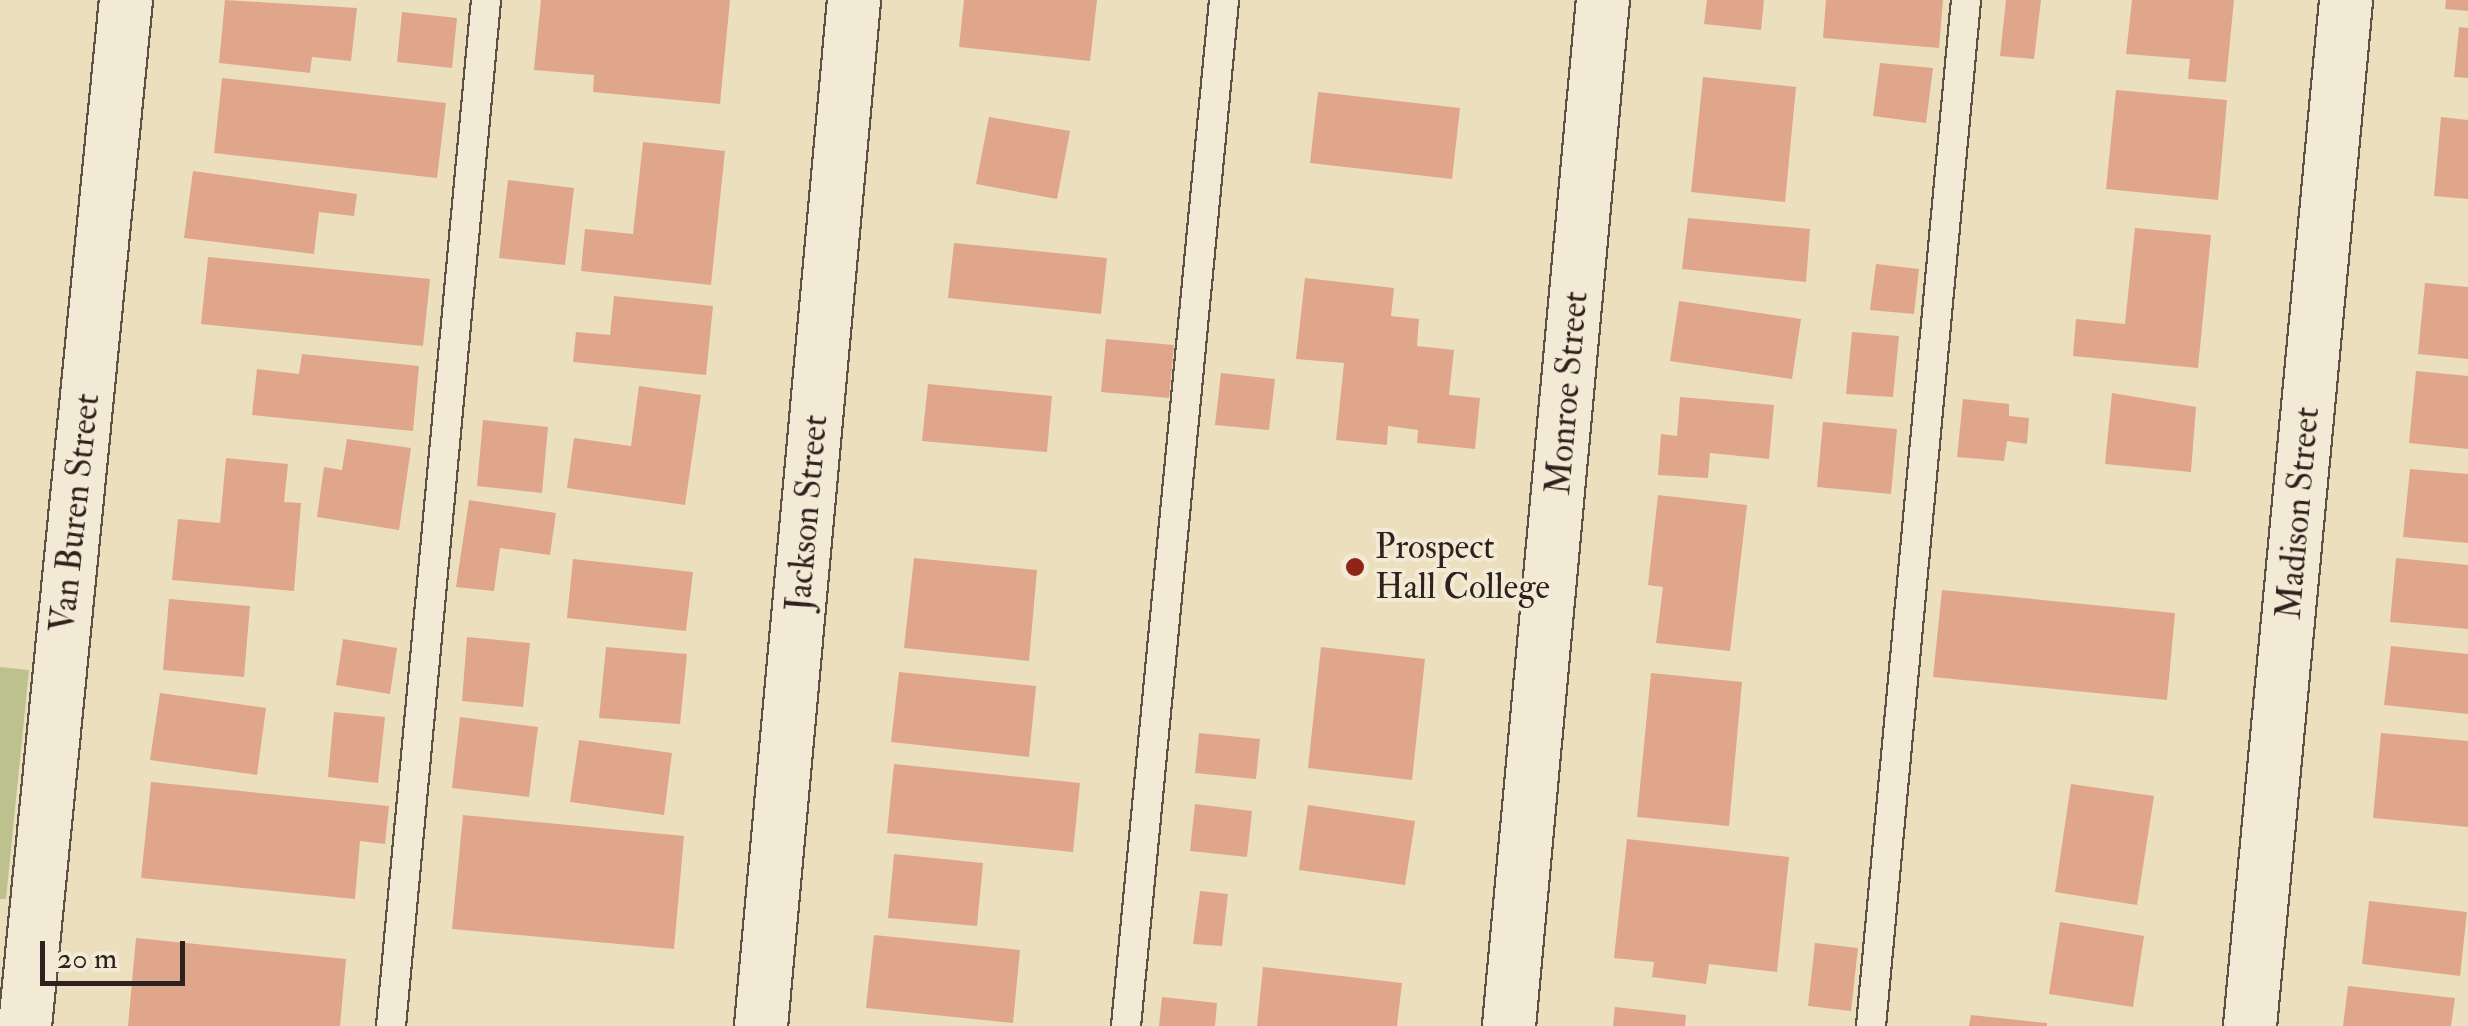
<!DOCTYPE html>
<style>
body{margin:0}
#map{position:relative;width:2468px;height:1026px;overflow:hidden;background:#ecdfbe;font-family:"IM FELL Double Pica",serif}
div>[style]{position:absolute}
.green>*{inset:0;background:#bcc18e}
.building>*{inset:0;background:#dfa68c}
.roads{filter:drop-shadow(2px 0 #5e5146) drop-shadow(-2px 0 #5e5146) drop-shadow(0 2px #5e5146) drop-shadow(0 -2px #5e5146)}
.lane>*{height:28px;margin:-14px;padding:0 14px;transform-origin:14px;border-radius:14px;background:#f3ead5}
.street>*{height:52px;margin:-26px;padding:0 26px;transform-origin:26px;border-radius:26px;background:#f3ead5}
.dots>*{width:28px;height:28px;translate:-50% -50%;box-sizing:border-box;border:5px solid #f3ead5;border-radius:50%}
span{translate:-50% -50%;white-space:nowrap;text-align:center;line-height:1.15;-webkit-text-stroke:8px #f3ead5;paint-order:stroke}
.street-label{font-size:35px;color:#2f221e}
.poi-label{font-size:35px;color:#2f221e}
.left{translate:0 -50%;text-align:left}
.scale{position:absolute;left:40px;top:941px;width:145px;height:45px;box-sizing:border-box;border:5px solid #2f221e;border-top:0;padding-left:12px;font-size:30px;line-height:35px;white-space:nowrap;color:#2f221e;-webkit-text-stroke:8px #f3ead5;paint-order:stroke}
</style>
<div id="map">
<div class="green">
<div style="clip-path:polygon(0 667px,29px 670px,6px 899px,0 899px)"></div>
</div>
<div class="building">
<div style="clip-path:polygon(225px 0,357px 8px,351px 61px,312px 57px,310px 73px,219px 63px)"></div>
<div style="clip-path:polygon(541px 0,730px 0,720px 104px,593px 92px,594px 75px,534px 70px)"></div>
<div style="clip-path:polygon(964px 0,1097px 0,1090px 61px,959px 47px)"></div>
<div style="clip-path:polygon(1707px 0,1764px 0,1761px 30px,1704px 24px)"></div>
<div style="clip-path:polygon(1826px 0,1943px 0,1939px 48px,1823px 38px)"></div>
<div style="clip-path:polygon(2006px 0,2041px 0,2034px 59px,2000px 56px)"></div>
<div style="clip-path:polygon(2132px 0,2234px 0,2226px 82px,2188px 79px,2190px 59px,2126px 54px)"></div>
<div style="clip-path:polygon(2446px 0,2468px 0,2468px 11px,2445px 9px)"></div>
<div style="clip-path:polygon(402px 12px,457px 18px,452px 68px,397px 62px)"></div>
<div style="clip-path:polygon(2459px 27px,2468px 28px,2468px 78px,2454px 77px)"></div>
<div style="clip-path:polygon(1880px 63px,1933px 68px,1926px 123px,1873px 116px)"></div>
<div style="clip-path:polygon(1703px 77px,1796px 87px,1785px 202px,1691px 192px)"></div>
<div style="clip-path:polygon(222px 78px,446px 103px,437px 178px,214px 153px)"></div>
<div style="clip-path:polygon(2116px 90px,2227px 100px,2218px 200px,2106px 189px)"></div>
<div style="clip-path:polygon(1318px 92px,1460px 108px,1452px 179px,1310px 163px)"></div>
<div style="clip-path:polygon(989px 117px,1070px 131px,1057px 199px,976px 184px)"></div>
<div style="clip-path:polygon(2441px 117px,2468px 120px,2468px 199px,2434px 196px)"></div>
<div style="clip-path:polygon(643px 142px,725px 151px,711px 285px,581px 271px,585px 229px,633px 234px)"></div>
<div style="clip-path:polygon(193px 171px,357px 194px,354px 216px,319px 212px,314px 254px,184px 238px)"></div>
<div style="clip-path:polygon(508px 180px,574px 188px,565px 265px,499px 258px)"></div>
<div style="clip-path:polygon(1688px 218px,1810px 229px,1806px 282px,1682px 269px)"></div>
<div style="clip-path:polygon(2135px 228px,2211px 235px,2198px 368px,2073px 356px,2076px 319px,2125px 324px)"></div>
<div style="clip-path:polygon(954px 243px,1107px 258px,1101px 314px,948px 298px)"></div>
<div style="clip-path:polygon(208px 257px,430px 279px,423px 346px,201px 324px)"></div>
<div style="clip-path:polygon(1876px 264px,1919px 269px,1914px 314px,1870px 310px)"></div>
<div style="clip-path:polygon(1305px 278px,1394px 288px,1391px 316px,1419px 319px,1417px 346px,1454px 350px,1449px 395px,1480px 398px,1475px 449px,1417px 443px,1418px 430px,1388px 426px,1387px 445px,1336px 440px,1344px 363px,1296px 359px)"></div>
<div style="clip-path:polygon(2425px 283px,2468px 287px,2468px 359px,2418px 354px)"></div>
<div style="clip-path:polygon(614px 296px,713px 306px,706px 375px,573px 362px,576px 332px,610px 335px)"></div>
<div style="clip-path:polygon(1679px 301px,1801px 319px,1792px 379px,1670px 361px)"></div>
<div style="clip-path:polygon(1852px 332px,1899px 336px,1893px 397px,1846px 394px)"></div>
<div style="clip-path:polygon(1106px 339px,1174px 345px,1169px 398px,1101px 392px)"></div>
<div style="clip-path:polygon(302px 354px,419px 366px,413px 431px,252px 415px,257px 369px,299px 374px)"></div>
<div style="clip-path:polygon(2416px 371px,2468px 376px,2468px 449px,2409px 443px)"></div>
<div style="clip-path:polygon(1221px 373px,1275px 379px,1269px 430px,1215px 425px)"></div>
<div style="clip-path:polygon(928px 384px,1052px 396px,1047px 452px,922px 441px)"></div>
<div style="clip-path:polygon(639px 386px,701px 395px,685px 505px,567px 488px,574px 438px,631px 446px)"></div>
<div style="clip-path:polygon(2112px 393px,2196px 407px,2191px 472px,2105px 464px)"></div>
<div style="clip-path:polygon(1680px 397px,1774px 405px,1769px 459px,1710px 453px,1708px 478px,1658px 475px,1661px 434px,1677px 436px)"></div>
<div style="clip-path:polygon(1963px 399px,2009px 404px,2009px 416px,2029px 418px,2027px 444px,2007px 441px,2004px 461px,1957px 457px)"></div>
<div style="clip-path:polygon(483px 420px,548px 427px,542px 493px,477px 486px)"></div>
<div style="clip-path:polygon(1823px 422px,1897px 429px,1891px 494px,1817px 487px)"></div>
<div style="clip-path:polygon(347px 439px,411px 448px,399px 530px,317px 517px,324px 467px,342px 470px)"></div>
<div style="clip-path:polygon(226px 458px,288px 464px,284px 502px,301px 503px,294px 591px,172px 580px,178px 519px,220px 523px)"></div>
<div style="clip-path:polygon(2410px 469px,2468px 474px,2468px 543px,2403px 537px)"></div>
<div style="clip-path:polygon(1658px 495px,1747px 505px,1730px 651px,1656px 643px,1663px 587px,1648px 585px)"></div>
<div style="clip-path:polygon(469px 500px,556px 513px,550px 555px,500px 548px,494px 591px,456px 587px)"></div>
<div style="clip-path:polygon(914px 558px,1037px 570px,1029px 661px,904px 648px)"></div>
<div style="clip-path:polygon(2396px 558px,2468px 565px,2468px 629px,2390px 622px)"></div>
<div style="clip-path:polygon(573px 559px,693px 572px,686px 631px,567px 618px)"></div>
<div style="clip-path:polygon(1942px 590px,2175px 613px,2167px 700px,1933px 677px)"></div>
<div style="clip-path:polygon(169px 599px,250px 606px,244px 677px,163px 670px)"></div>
<div style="clip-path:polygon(467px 637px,530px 643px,523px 707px,462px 701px)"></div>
<div style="clip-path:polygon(343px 639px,397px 648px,390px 694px,336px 685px)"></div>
<div style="clip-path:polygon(2391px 646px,2468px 654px,2468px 714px,2384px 705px)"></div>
<div style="clip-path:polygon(606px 647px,687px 654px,680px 724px,599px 718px)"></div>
<div style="clip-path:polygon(1321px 647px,1425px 659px,1412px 780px,1308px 768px)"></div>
<div style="clip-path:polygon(899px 672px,1036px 686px,1029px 757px,891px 742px)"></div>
<div style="clip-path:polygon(1651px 673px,1742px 682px,1729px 826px,1637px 817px)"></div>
<div style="clip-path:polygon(160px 693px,266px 708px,257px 775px,150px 760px)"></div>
<div style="clip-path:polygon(334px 712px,385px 717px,378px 783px,328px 777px)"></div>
<div style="clip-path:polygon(460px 717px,538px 727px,529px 797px,452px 788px)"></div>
<div style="clip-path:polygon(1199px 733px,1260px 739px,1256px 779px,1195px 773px)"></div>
<div style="clip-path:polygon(2381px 733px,2468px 741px,2468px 827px,2373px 818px)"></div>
<div style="clip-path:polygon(579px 740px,672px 753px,664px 815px,570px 802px)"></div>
<div style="clip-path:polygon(894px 764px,1080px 783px,1073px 852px,887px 833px)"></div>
<div style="clip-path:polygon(151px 782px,389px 806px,385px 844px,360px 841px,355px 899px,141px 878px)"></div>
<div style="clip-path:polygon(2071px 784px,2154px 796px,2137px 905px,2055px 892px)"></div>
<div style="clip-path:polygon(1195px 804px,1252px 811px,1247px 857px,1190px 851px)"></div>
<div style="clip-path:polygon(1308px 805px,1415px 821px,1405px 885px,1299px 870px)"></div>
<div style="clip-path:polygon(463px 815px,684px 836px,674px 949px,452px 929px)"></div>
<div style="clip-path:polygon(1627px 839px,1789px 857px,1777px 972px,1709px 964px,1706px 984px,1652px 977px,1654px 962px,1614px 958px)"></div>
<div style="clip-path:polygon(894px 854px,983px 863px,977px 926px,888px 918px)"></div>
<div style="clip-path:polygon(1200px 891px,1228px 894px,1222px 946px,1193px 944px)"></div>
<div style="clip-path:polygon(2369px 901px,2467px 912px,2460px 976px,2362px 964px)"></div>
<div style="clip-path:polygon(2060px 922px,2144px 936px,2133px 1007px,2049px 994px)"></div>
<div style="clip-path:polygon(874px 935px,1020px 950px,1013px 1023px,866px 1008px)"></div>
<div style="clip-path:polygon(136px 938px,346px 959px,340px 1026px,128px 1026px)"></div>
<div style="clip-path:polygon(1815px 943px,1858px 948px,1851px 1011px,1808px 1006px)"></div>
<div style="clip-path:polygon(1263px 967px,1402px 983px,1397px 1026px,1257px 1026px)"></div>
<div style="clip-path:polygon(2348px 986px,2455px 998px,2451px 1026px,2343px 1026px)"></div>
<div style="clip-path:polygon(1162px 997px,1217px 1003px,1215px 1026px,1159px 1026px)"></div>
<div style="clip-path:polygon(1615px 1007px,1686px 1015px,1685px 1026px,1613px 1026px)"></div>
<div style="clip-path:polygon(1971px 1015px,2047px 1023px,2047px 1026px,1969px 1026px)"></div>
</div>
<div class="roads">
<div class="lane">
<div style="left:391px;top:1026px;width:1030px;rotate:-84.71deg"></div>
<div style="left:1126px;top:1026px;width:1031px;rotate:-84.54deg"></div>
<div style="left:1871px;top:1026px;width:1030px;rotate:-84.71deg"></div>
</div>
<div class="street">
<div style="left:25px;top:1026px;width:1031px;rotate:-84.38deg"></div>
<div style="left:761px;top:1026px;width:1030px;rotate:-84.82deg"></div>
<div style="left:1509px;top:1026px;width:1030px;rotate:-84.77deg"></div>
<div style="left:2250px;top:1026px;width:1030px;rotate:-84.65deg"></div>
</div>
</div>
<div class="dots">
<div style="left:1355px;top:567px;background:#8f2418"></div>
</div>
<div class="street-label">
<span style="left:1567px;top:393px;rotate:-85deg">Monroe Street</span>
<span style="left:75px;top:513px;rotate:-84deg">Van Buren Street</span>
<span style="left:807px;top:513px;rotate:-85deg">Jackson Street</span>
<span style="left:2298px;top:513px;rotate:-85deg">Madison Street</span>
</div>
<div class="poi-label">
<span class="left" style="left:1375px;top:567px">Prospect<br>Hall College</span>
</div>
<div class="scale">20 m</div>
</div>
